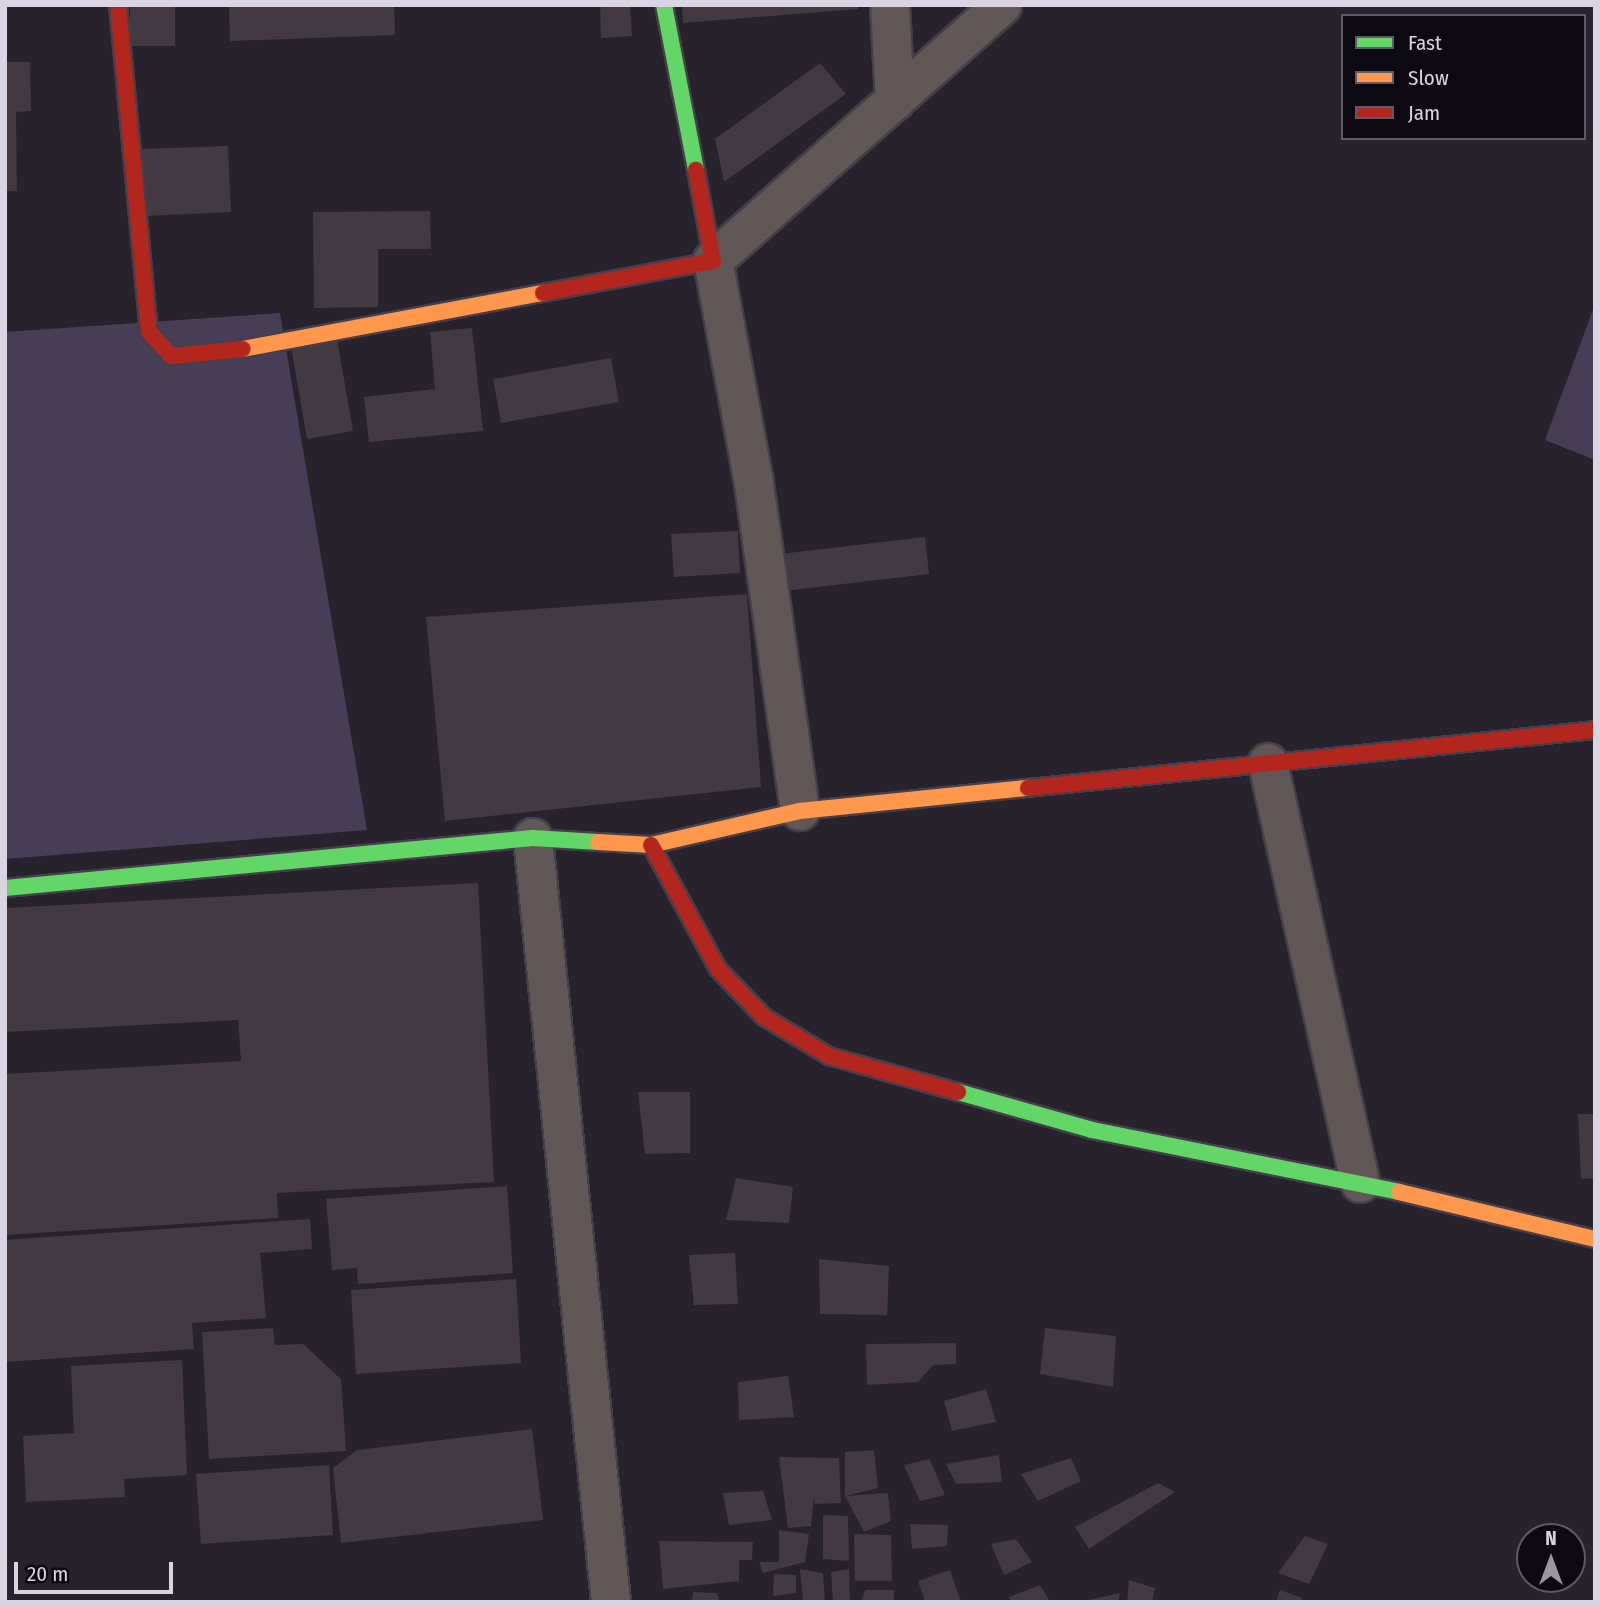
<!DOCTYPE html>
<style>
body{margin:0}
#map{position:relative;width:1600px;height:1607px;overflow:hidden;background:#27222c;font-family:"Fira Sans Condensed",sans-serif}
div>[style]{position:absolute}
.green>*{inset:0;background:#483d56}
.building>*{inset:0;background:#423942}
.roads{filter:drop-shadow(2px 0 #443f48) drop-shadow(-2px 0 #443f48) drop-shadow(0 2px #443f48) drop-shadow(0 -2px #443f48)}
.street>*{height:38px;margin:-19px;padding:0 19px;transform-origin:19px;border-radius:19px;background:#615756}
.fast>*{height:16px;margin:-8px;padding:0 8px;transform-origin:8px;border-radius:8px;background:#63d668}
.slow>*{height:16px;margin:-8px;padding:0 8px;transform-origin:8px;border-radius:8px;background:#ff974d}
.jam>*{height:16px;margin:-8px;padding:0 8px;transform-origin:8px;border-radius:8px;background:#b3261e}
span{translate:-50% -50%;white-space:nowrap;text-align:center;line-height:1.15;-webkit-text-stroke:6px #0d0912;paint-order:stroke}
.frame{position:absolute;inset:0;border:7px solid #dad4e2;pointer-events:none}
.legend{position:absolute;left:1341px;top:14px;width:245px;height:126px;box-sizing:border-box;background:#0d0912;border:2px solid #5f5a65;margin:0;padding:9px 12px;list-style:none;font-size:21px;color:#dad4e2}
.legend li{display:flex;align-items:center;gap:14px;height:35px}
.legend b{width:35px;border:2px solid #5f5a65}
.north{position:absolute;left:1516px;top:1523px;width:70px;height:70px;box-sizing:border-box;background:#0d0912;border:2px solid #5f5a65;border-radius:50%;rotate:0deg;font-size:19px;font-weight:700;line-height:28px;text-align:center;color:#dad4e2}
.north::after{content:'';display:block;margin:auto;width:24px;height:32px;background:#9b96a2;clip-path:polygon(50% 0,100% 100%,50% 72%,0 100%)}
.scale{position:absolute;left:14px;top:1562px;width:159px;height:32px;box-sizing:border-box;border:4px solid #dad4e2;border-top:0;padding-left:9px;font-size:21px;line-height:24px;white-space:nowrap;color:#dad4e2;-webkit-text-stroke:5px #0d0912;paint-order:stroke}
</style>
<div id="map">
<div class="green">
<div style="clip-path:polygon(1595px 304px,1595px 460px,1545px 440px)"></div>
<div style="clip-path:polygon(280px 313px,367px 830px,5px 859px,5px 332px)"></div>
</div>
<div class="building">
<div style="clip-path:polygon(130px 5px,175px 5px,175px 46px,130px 46px)"></div>
<div style="clip-path:polygon(229px 5px,394px 5px,395px 35px,230px 41px)"></div>
<div style="clip-path:polygon(600px 5px,630px 5px,632px 36px,601px 38px)"></div>
<div style="clip-path:polygon(682px 5px,858px 5px,858px 9px,683px 23px)"></div>
<div style="clip-path:polygon(5px 62px,30px 62px,31px 111px,16px 112px,17px 191px,5px 191px)"></div>
<div style="clip-path:polygon(820px 63px,846px 94px,724px 182px,715px 139px)"></div>
<div style="clip-path:polygon(228px 146px,231px 212px,145px 216px,142px 149px)"></div>
<div style="clip-path:polygon(430px 211px,431px 249px,378px 249px,378px 307px,314px 308px,313px 212px)"></div>
<div style="clip-path:polygon(472px 328px,483px 431px,369px 442px,364px 397px,435px 389px,430px 332px)"></div>
<div style="clip-path:polygon(337px 339px,353px 431px,307px 439px,291px 347px)"></div>
<div style="clip-path:polygon(611px 358px,619px 402px,501px 423px,493px 379px)"></div>
<div style="clip-path:polygon(738px 531px,740px 573px,674px 577px,671px 534px)"></div>
<div style="clip-path:polygon(925px 537px,929px 574px,784px 591px,780px 554px)"></div>
<div style="clip-path:polygon(747px 594px,761px 787px,445px 821px,426px 617px)"></div>
<div style="clip-path:polygon(478px 883px,494px 1182px,277px 1193px,278px 1218px,5px 1235px,5px 1074px,241px 1061px,238px 1020px,5px 1032px,5px 908px)"></div>
<div style="clip-path:polygon(638px 1092px,690px 1092px,690px 1153px,645px 1154px)"></div>
<div style="clip-path:polygon(1578px 1114px,1595px 1114px,1595px 1178px,1581px 1179px)"></div>
<div style="clip-path:polygon(736px 1178px,793px 1187px,789px 1223px,726px 1220px)"></div>
<div style="clip-path:polygon(507px 1186px,513px 1273px,358px 1284px,357px 1268px,332px 1270px,326px 1199px)"></div>
<div style="clip-path:polygon(310px 1219px,312px 1249px,260px 1253px,266px 1318px,192px 1323px,194px 1349px,5px 1362px,5px 1240px)"></div>
<div style="clip-path:polygon(735px 1253px,738px 1304px,694px 1305px,689px 1255px)"></div>
<div style="clip-path:polygon(819px 1259px,889px 1266px,887px 1315px,820px 1314px)"></div>
<div style="clip-path:polygon(516px 1279px,521px 1363px,356px 1374px,351px 1290px)"></div>
<div style="clip-path:polygon(273px 1328px,275px 1345px,303px 1344px,341px 1379px,346px 1451px,209px 1459px,202px 1332px)"></div>
<div style="clip-path:polygon(1045px 1328px,1116px 1336px,1113px 1387px,1040px 1374px)"></div>
<div style="clip-path:polygon(956px 1343px,956px 1364px,933px 1365px,918px 1382px,867px 1385px,866px 1344px)"></div>
<div style="clip-path:polygon(182px 1360px,187px 1475px,124px 1479px,125px 1497px,26px 1502px,23px 1436px,74px 1433px,71px 1366px)"></div>
<div style="clip-path:polygon(788px 1376px,794px 1417px,739px 1420px,738px 1382px)"></div>
<div style="clip-path:polygon(986px 1389px,996px 1422px,952px 1431px,944px 1401px)"></div>
<div style="clip-path:polygon(532px 1429px,543px 1520px,341px 1543px,333px 1468px,357px 1450px)"></div>
<div style="clip-path:polygon(874px 1450px,878px 1488px,845px 1496px,845px 1452px)"></div>
<div style="clip-path:polygon(999px 1455px,1002px 1482px,956px 1484px,946px 1464px)"></div>
<div style="clip-path:polygon(779px 1457px,839px 1458px,841px 1503px,815px 1504px,814px 1496px,811px 1526px,788px 1528px)"></div>
<div style="clip-path:polygon(1071px 1458px,1081px 1481px,1038px 1501px,1021px 1474px)"></div>
<div style="clip-path:polygon(930px 1459px,945px 1495px,920px 1501px,904px 1465px)"></div>
<div style="clip-path:polygon(329px 1465px,333px 1535px,201px 1544px,196px 1474px)"></div>
<div style="clip-path:polygon(1158px 1483px,1175px 1492px,1089px 1549px,1075px 1527px)"></div>
<div style="clip-path:polygon(763px 1491px,772px 1520px,729px 1525px,723px 1493px)"></div>
<div style="clip-path:polygon(888px 1493px,891px 1521px,864px 1532px,845px 1496px)"></div>
<div style="clip-path:polygon(823px 1515px,848px 1516px,849px 1561px,823px 1559px)"></div>
<div style="clip-path:polygon(910px 1524px,948px 1525px,947px 1546px,912px 1549px)"></div>
<div style="clip-path:polygon(779px 1530px,809px 1534px,805px 1562px,763px 1573px,759px 1562px,779px 1562px)"></div>
<div style="clip-path:polygon(854px 1534px,891px 1535px,892px 1581px,855px 1581px)"></div>
<div style="clip-path:polygon(1305px 1536px,1328px 1544px,1309px 1584px,1278px 1573px)"></div>
<div style="clip-path:polygon(1016px 1539px,1032px 1562px,1004px 1575px,991px 1544px)"></div>
<div style="clip-path:polygon(659px 1541px,753px 1542px,752px 1560px,739px 1560px,739px 1581px,663px 1589px)"></div>
<div style="clip-path:polygon(800px 1569px,823px 1573px,825px 1602px,803px 1602px)"></div>
<div style="clip-path:polygon(849px 1569px,850px 1602px,833px 1602px,831px 1572px)"></div>
<div style="clip-path:polygon(950px 1570px,961px 1602px,925px 1602px,918px 1581px)"></div>
<div style="clip-path:polygon(774px 1574px,796px 1575px,796px 1593px,773px 1596px)"></div>
<div style="clip-path:polygon(1129px 1580px,1155px 1588px,1152px 1602px,1127px 1602px)"></div>
<div style="clip-path:polygon(1040px 1585px,1050px 1602px,1011px 1602px,1009px 1597px)"></div>
<div style="clip-path:polygon(865px 1590px,894px 1590px,894px 1602px,861px 1602px)"></div>
<div style="clip-path:polygon(1280px 1590px,1302px 1598px,1301px 1602px,1276px 1602px)"></div>
<div style="clip-path:polygon(693px 1592px,717px 1593px,719px 1602px,692px 1602px)"></div>
<div style="clip-path:polygon(1120px 1593px,1118px 1602px,1085px 1602px,1084px 1601px)"></div>
</div>
<div class="roads">
<div class="street">
<div style="left:890px;top:5px;width:96px;rotate:87deg"></div>
<div style="left:1268px;top:763px;width:430px;rotate:77.6deg"></div>
<div style="left:800px;top:811px;width:336px;rotate:-98deg"></div>
<div style="left:753px;top:478px;width:221px;rotate:-100.4deg"></div>
<div style="left:713px;top:261px;width:386px;rotate:-41.5deg"></div>
<div style="left:533px;top:838px;width:768px;rotate:84.17deg"></div>
</div>
<div class="fast">
<div style="left:664px;top:5px;width:168px;rotate:79deg"></div>
<div style="left:5px;top:888px;width:530px;rotate:-5.41deg"></div>
<div style="left:533px;top:838px;width:65px;rotate:3.5deg"></div>
<div style="left:958px;top:1092px;width:139px;rotate:15.8deg"></div>
<div style="left:1092px;top:1130px;width:313px;rotate:11.4deg"></div>
</div>
<div class="slow">
<div style="left:243px;top:349px;width:305px;rotate:-10.6deg"></div>
<div style="left:598px;top:842px;width:53px;rotate:3.2deg"></div>
<div style="left:651px;top:845px;width:153px;rotate:-12.9deg"></div>
<div style="left:800px;top:811px;width:229px;rotate:-5.8deg"></div>
<div style="left:1399px;top:1192px;width:202px;rotate:13.5deg"></div>
</div>
<div class="jam">
<div style="left:118px;top:5px;width:328px;rotate:84.6deg"></div>
<div style="left:149px;top:332px;width:33px;rotate:47deg"></div>
<div style="left:171px;top:356px;width:72px;rotate:-5.6deg"></div>
<div style="left:543px;top:293px;width:173px;rotate:-10.7deg"></div>
<div style="left:713px;top:261px;width:93px;rotate:-100.6deg"></div>
<div style="left:1028px;top:788px;width:570px;rotate:-5.84deg"></div>
<div style="left:651px;top:845px;width:141px;rotate:61.6deg"></div>
<div style="left:718px;top:969px;width:66px;rotate:46.2deg"></div>
<div style="left:764px;top:1017px;width:76px;rotate:31deg"></div>
<div style="left:829px;top:1056px;width:134px;rotate:15.6deg"></div>
</div>
</div>
<div class="frame"></div>
<ul class="legend">
<li><b style="height:9px;background:#63d668"></b>Fast</li>
<li><b style="height:9px;background:#ff974d"></b>Slow</li>
<li><b style="height:9px;background:#b3261e"></b>Jam</li>
</ul>
<div class="north">N</div>
<div class="scale">20 m</div>
</div>
